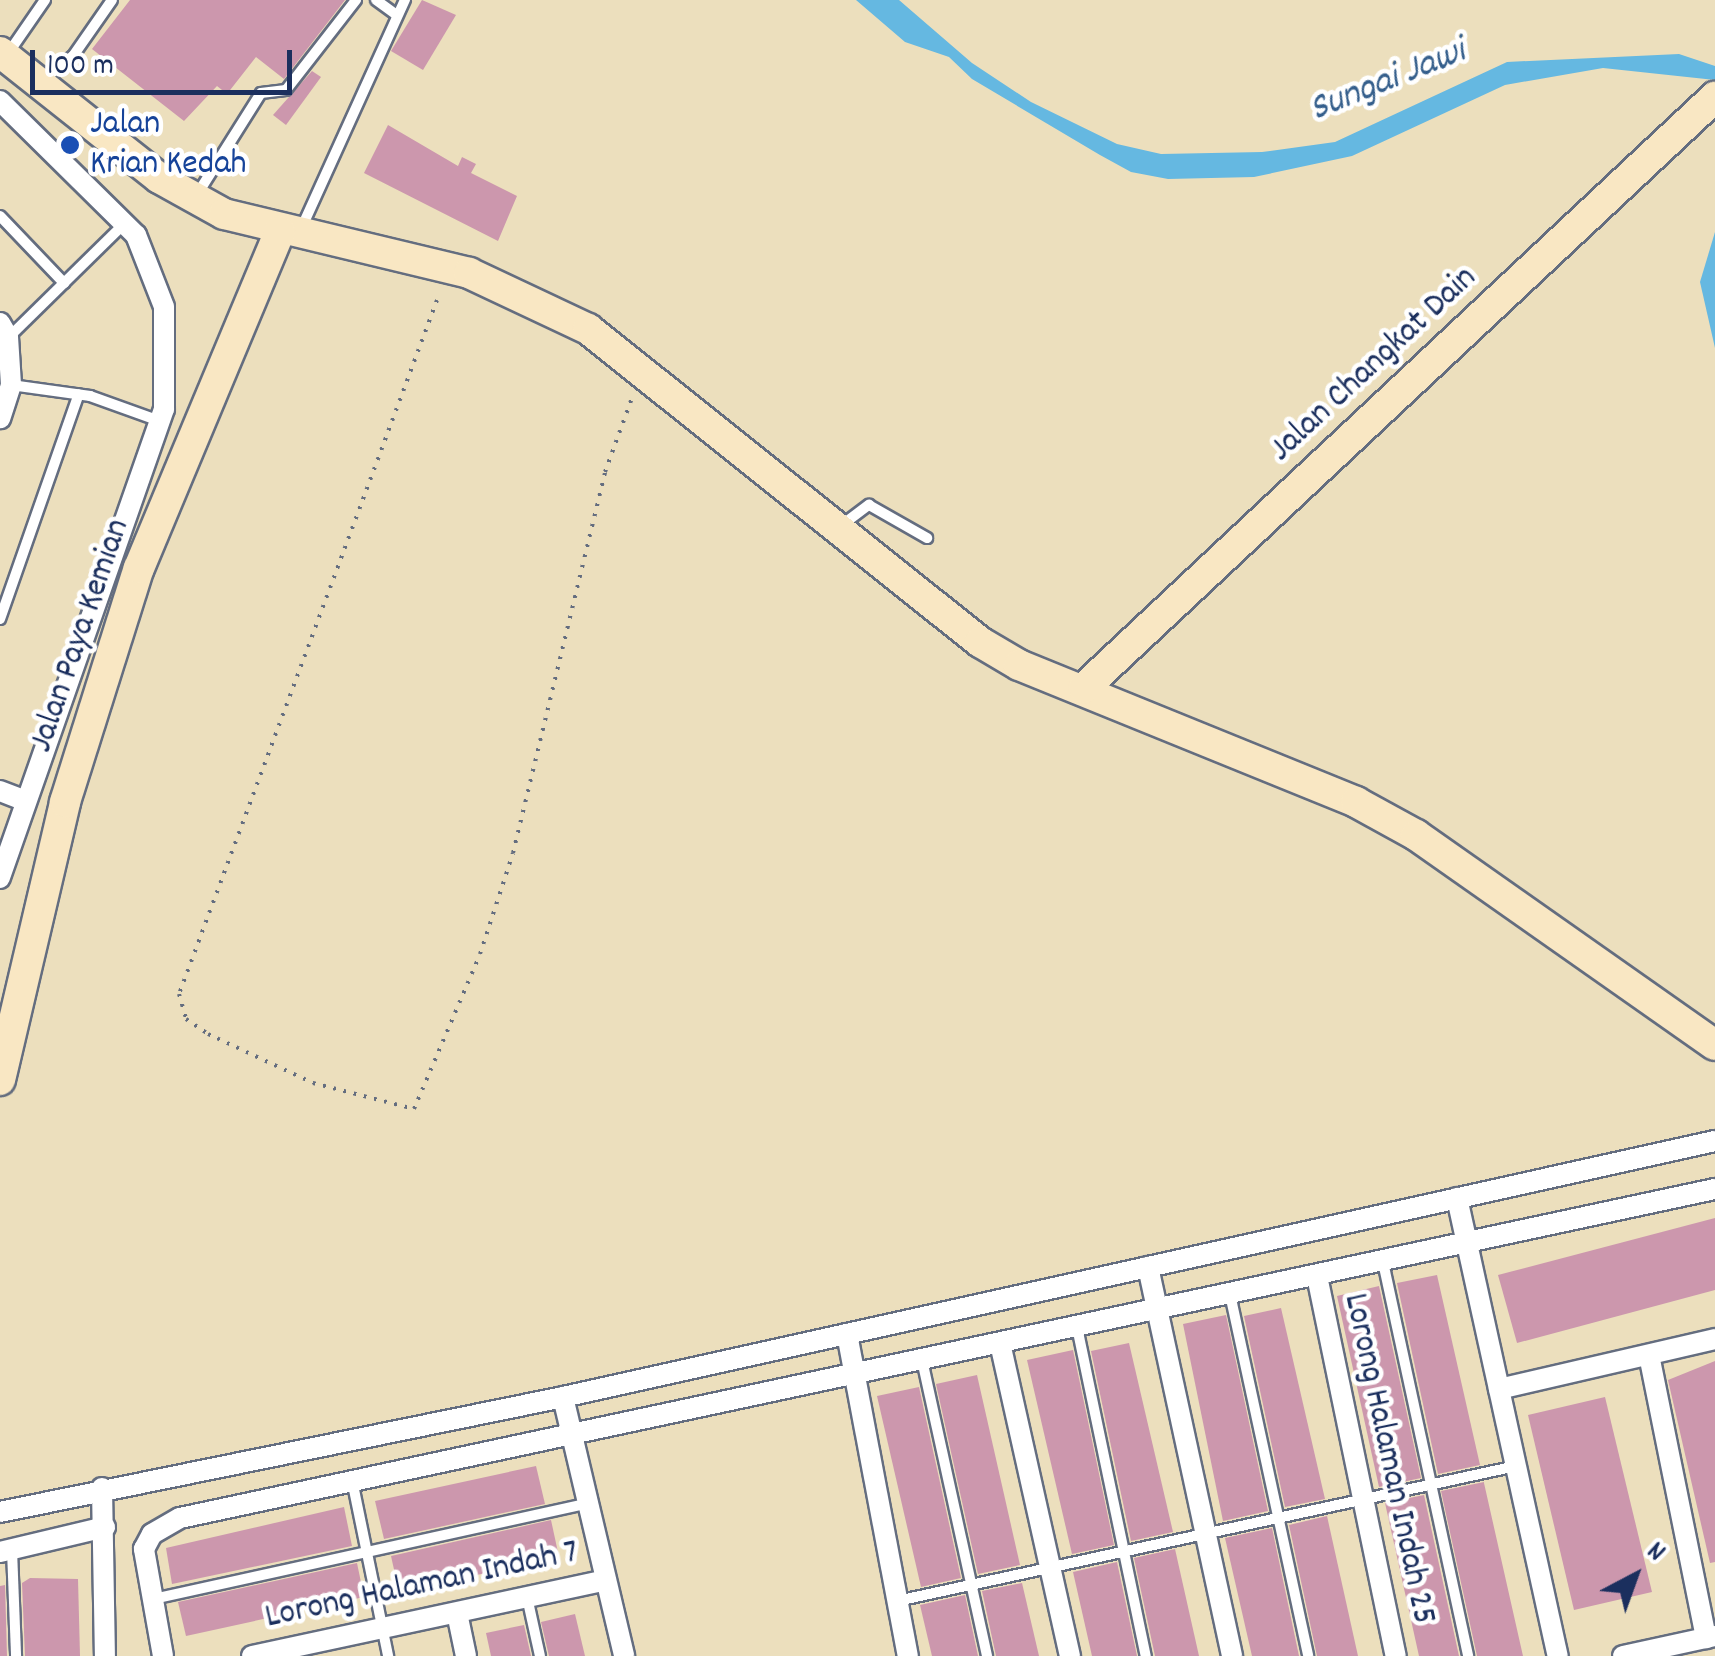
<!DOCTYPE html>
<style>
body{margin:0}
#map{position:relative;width:1715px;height:1656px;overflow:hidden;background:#ecdfbd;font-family:Dekko,sans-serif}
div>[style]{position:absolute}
.water>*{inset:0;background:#65b8e1}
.building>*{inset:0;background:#cc97ad}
.path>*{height:4px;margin-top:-2px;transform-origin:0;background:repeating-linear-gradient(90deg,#646d7f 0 2.5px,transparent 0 10.5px)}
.roads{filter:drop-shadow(2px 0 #646d7f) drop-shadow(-2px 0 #646d7f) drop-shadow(0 2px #646d7f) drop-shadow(0 -2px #646d7f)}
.lane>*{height:10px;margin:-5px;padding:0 5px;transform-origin:5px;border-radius:5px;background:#fff}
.street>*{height:20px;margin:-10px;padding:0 10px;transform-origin:10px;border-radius:10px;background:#fff}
.secondary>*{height:30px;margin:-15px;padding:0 15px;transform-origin:15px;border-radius:15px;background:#f9e7c3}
.dots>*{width:28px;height:28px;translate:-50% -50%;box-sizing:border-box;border:5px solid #fff;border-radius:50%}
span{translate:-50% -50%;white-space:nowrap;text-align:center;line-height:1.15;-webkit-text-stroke:9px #fff;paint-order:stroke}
.transit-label{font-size:35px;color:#164399}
.left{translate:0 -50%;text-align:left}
.street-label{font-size:35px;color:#1b2f5e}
.water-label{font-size:38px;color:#355f8c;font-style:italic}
.north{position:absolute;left:1585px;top:1526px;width:100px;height:100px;-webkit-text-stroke:8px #fff;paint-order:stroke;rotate:41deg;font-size:28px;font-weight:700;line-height:40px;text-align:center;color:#1b2f5e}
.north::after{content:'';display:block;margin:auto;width:35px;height:45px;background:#1b2f5e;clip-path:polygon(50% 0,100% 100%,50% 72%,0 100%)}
.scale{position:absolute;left:30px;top:50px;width:262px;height:45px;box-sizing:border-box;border:5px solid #1b2f5e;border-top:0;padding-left:12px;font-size:30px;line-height:35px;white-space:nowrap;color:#1b2f5e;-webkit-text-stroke:8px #fff;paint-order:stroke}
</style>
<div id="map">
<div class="water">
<div style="clip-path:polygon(856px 0,899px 0,972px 63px,1031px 102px,1117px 144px,1161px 154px,1262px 152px,1335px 142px,1507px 62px,1679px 54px,1715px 66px,1715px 80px,1603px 68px,1505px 85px,1352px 156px,1254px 177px,1168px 179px,1131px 172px,1100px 155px,972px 79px,949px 57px,905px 42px)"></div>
<div style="clip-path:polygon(1715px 232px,1715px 348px,1700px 282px)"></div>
</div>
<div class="building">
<div style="clip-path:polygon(130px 0,345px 0,284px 79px,256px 57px,227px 94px,217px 86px,184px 121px,92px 49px)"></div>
<div style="clip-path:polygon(422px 0,456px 15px,423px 70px,391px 51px)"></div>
<div style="clip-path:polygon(312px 71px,321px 77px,286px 125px,273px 115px)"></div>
<div style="clip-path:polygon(388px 125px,458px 166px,462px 157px,476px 164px,471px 173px,517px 196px,498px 241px,364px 173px)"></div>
<div style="clip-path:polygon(1715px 1218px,1715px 1290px,1517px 1343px,1498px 1275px)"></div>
<div style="clip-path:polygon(1437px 1275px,1480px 1465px,1438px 1474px,1397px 1283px)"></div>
<div style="clip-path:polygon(1379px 1286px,1421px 1478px,1379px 1487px,1337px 1296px)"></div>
<div style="clip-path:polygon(1281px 1308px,1325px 1499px,1285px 1507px,1244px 1316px)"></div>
<div style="clip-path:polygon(1226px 1315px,1268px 1511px,1223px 1521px,1183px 1324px)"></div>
<div style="clip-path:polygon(1129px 1343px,1173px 1532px,1131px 1541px,1091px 1351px)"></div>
<div style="clip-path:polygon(1073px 1350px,1114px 1545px,1072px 1554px,1027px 1360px)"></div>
<div style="clip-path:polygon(1715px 1361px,1715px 1562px,1710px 1563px,1668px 1380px)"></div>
<div style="clip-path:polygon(977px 1375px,1020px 1565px,978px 1574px,936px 1384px)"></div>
<div style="clip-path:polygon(919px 1387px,961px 1578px,921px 1587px,877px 1396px)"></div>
<div style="clip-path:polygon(1605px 1397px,1652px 1592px,1574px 1610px,1528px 1415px)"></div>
<div style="clip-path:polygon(536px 1466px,545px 1504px,384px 1539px,375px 1501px)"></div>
<div style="clip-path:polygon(1484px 1482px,1484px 1483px,1523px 1656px,1477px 1656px,1441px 1491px)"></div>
<div style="clip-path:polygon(1424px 1495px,1459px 1656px,1419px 1656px,1385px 1503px)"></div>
<div style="clip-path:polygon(344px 1507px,352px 1546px,172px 1584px,166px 1548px)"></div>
<div style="clip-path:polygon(1327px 1516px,1358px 1656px,1317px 1656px,1289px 1525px)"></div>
<div style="clip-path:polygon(551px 1520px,559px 1557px,399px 1592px,391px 1556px)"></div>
<div style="clip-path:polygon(1272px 1528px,1299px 1656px,1252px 1656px,1225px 1538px)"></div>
<div style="clip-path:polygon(1175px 1549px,1199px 1656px,1155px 1656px,1134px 1558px)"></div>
<div style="clip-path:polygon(1117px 1562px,1137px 1656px,1092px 1656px,1073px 1572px)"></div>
<div style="clip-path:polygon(357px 1563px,364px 1597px,186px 1636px,178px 1602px)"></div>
<div style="clip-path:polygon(30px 1578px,78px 1579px,80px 1656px,25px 1656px,22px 1583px)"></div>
<div style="clip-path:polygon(1022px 1583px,1039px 1656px,996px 1656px,982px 1591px)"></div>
<div style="clip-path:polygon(5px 1585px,7px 1656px,0 1656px,0 1586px)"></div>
<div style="clip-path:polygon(965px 1595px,978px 1656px,932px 1656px,920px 1605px)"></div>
<div style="clip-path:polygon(575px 1614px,585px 1656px,549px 1656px,541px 1622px)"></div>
<div style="clip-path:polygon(524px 1625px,531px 1656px,491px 1656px,486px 1633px)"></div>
</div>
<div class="path">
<div style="left:437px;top:300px;width:740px;rotate:110.39deg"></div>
<div style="left:179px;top:994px;width:26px;rotate:74deg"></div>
<div style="left:186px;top:1019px;width:27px;rotate:34deg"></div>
<div style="left:208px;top:1034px;width:116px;rotate:25deg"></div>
<div style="left:313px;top:1083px;width:104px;rotate:14.4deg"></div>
<div style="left:414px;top:1109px;width:168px;rotate:-66.9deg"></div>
<div style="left:480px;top:954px;width:106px;rotate:-71.9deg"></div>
<div style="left:513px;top:853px;width:392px;rotate:-76.4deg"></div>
<div style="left:605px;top:472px;width:82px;rotate:-70deg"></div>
</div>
<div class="roads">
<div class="lane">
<div style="left:376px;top:0;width:24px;rotate:36deg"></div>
<div style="left:7px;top:55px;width:67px;rotate:-55.4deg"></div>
<div style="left:40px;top:82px;width:42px;rotate:-38.2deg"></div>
<div style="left:73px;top:56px;width:68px;rotate:-55.1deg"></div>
<div style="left:198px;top:193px;width:118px;rotate:-57.8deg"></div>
<div style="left:261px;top:93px;width:25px;rotate:-7deg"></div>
<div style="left:286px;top:90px;width:114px;rotate:-52.1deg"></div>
<div style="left:0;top:216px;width:93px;rotate:46.3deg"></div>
<div style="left:301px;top:229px;width:252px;rotate:-65.6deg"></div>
<div style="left:9px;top:337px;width:163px;rotate:-44.5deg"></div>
<div style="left:11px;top:385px;width:80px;rotate:7.9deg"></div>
<div style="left:90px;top:396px;width:74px;rotate:19.7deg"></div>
<div style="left:842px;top:525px;width:34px;rotate:-37deg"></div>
<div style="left:869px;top:505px;width:67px;rotate:29.6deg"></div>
<div style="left:0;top:619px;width:238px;rotate:-70.7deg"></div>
<div style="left:1383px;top:1262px;width:403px;rotate:77.8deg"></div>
<div style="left:1230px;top:1294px;width:370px;rotate:77.8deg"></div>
<div style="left:1077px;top:1327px;width:336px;rotate:78.2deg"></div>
<div style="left:922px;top:1360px;width:303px;rotate:77.6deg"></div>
<div style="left:352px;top:1480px;width:180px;rotate:78.4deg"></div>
<div style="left:12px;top:1550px;width:106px;rotate:87.8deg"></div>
<div style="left:527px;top:1597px;width:60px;rotate:77.6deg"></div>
<div style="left:153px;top:1599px;width:445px;rotate:-12.4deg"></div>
<div style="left:897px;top:1601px;width:634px;rotate:-12.3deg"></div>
</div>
<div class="street">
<div style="left:0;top:101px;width:191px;rotate:44.6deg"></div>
<div style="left:136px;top:235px;width:77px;rotate:68.7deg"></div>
<div style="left:164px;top:307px;width:102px;rotate:90deg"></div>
<div style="left:164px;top:409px;width:497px;rotate:109.3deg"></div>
<div style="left:0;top:323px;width:16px;rotate:60deg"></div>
<div style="left:8px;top:337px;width:48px;rotate:86.4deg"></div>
<div style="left:11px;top:385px;width:35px;rotate:108deg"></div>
<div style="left:0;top:791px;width:26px;rotate:21deg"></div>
<div style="left:1457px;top:1198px;width:469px;rotate:77.6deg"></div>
<div style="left:1148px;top:1267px;width:398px;rotate:77.8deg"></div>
<div style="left:1317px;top:1276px;width:388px;rotate:78.3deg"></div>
<div style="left:847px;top:1334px;width:328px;rotate:79.3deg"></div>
<div style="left:1000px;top:1343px;width:321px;rotate:77.4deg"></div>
<div style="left:1649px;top:1355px;width:289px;rotate:78.6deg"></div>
<div style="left:1499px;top:1389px;width:222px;rotate:-13deg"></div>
<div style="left:563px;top:1397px;width:266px;rotate:76.7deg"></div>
<div style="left:102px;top:1488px;width:168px;rotate:89deg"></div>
<div style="left:0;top:1512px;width:575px;rotate:-11.54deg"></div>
<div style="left:563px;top:1397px;width:1180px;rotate:-12.53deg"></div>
<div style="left:0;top:1552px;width:108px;rotate:-13.4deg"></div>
<div style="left:457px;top:1613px;width:44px;rotate:78.2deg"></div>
<div style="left:163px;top:1656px;width:109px;rotate:-100.1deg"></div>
<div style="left:144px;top:1549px;width:17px;rotate:-62deg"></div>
<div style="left:152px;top:1534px;width:32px;rotate:-30deg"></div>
<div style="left:180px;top:1518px;width:1570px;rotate:-12.1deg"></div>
<div style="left:252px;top:1656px;width:362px;rotate:-12.1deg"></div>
<div style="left:1623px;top:1656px;width:94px;rotate:-12.3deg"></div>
</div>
<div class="secondary">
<div style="left:0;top:52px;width:203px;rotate:38.4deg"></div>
<div style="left:159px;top:178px;width:74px;rotate:29deg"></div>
<div style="left:224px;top:214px;width:252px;rotate:13.5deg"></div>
<div style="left:469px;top:273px;width:132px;rotate:25.2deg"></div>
<div style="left:588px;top:329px;width:502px;rotate:38.61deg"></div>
<div style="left:980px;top:642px;width:45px;rotate:30.5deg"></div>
<div style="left:1019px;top:665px;width:364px;rotate:22.1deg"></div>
<div style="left:1356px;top:802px;width:68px;rotate:28.8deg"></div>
<div style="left:1416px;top:835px;width:365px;rotate:35.1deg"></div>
<div style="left:1084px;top:688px;width:865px;rotate:-43.13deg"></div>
<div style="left:0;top:1080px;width:285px;rotate:-76.8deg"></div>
<div style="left:65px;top:802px;width:245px;rotate:-72.5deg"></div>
<div style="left:139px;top:568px;width:365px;rotate:-67.3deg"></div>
</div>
</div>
<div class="dots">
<div style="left:70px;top:145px;background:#1a4fb4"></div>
</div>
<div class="transit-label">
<span class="left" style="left:90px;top:145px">Jalan<br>Krian Kedah</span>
</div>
<div class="street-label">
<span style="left:1374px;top:365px;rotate:-43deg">Jalan Changkat Dain</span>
<span style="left:81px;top:636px;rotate:-71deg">Jalan Paya Kemian</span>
<span style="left:1388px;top:1459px;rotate:78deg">Lorong Halaman Indah 25</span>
<span style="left:422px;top:1586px;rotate:-12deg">Lorong Halaman Indah 7</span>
</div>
<div class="water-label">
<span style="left:1388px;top:82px;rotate:-22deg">Sungai Jawi</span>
</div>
<div class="north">N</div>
<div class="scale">100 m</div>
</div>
